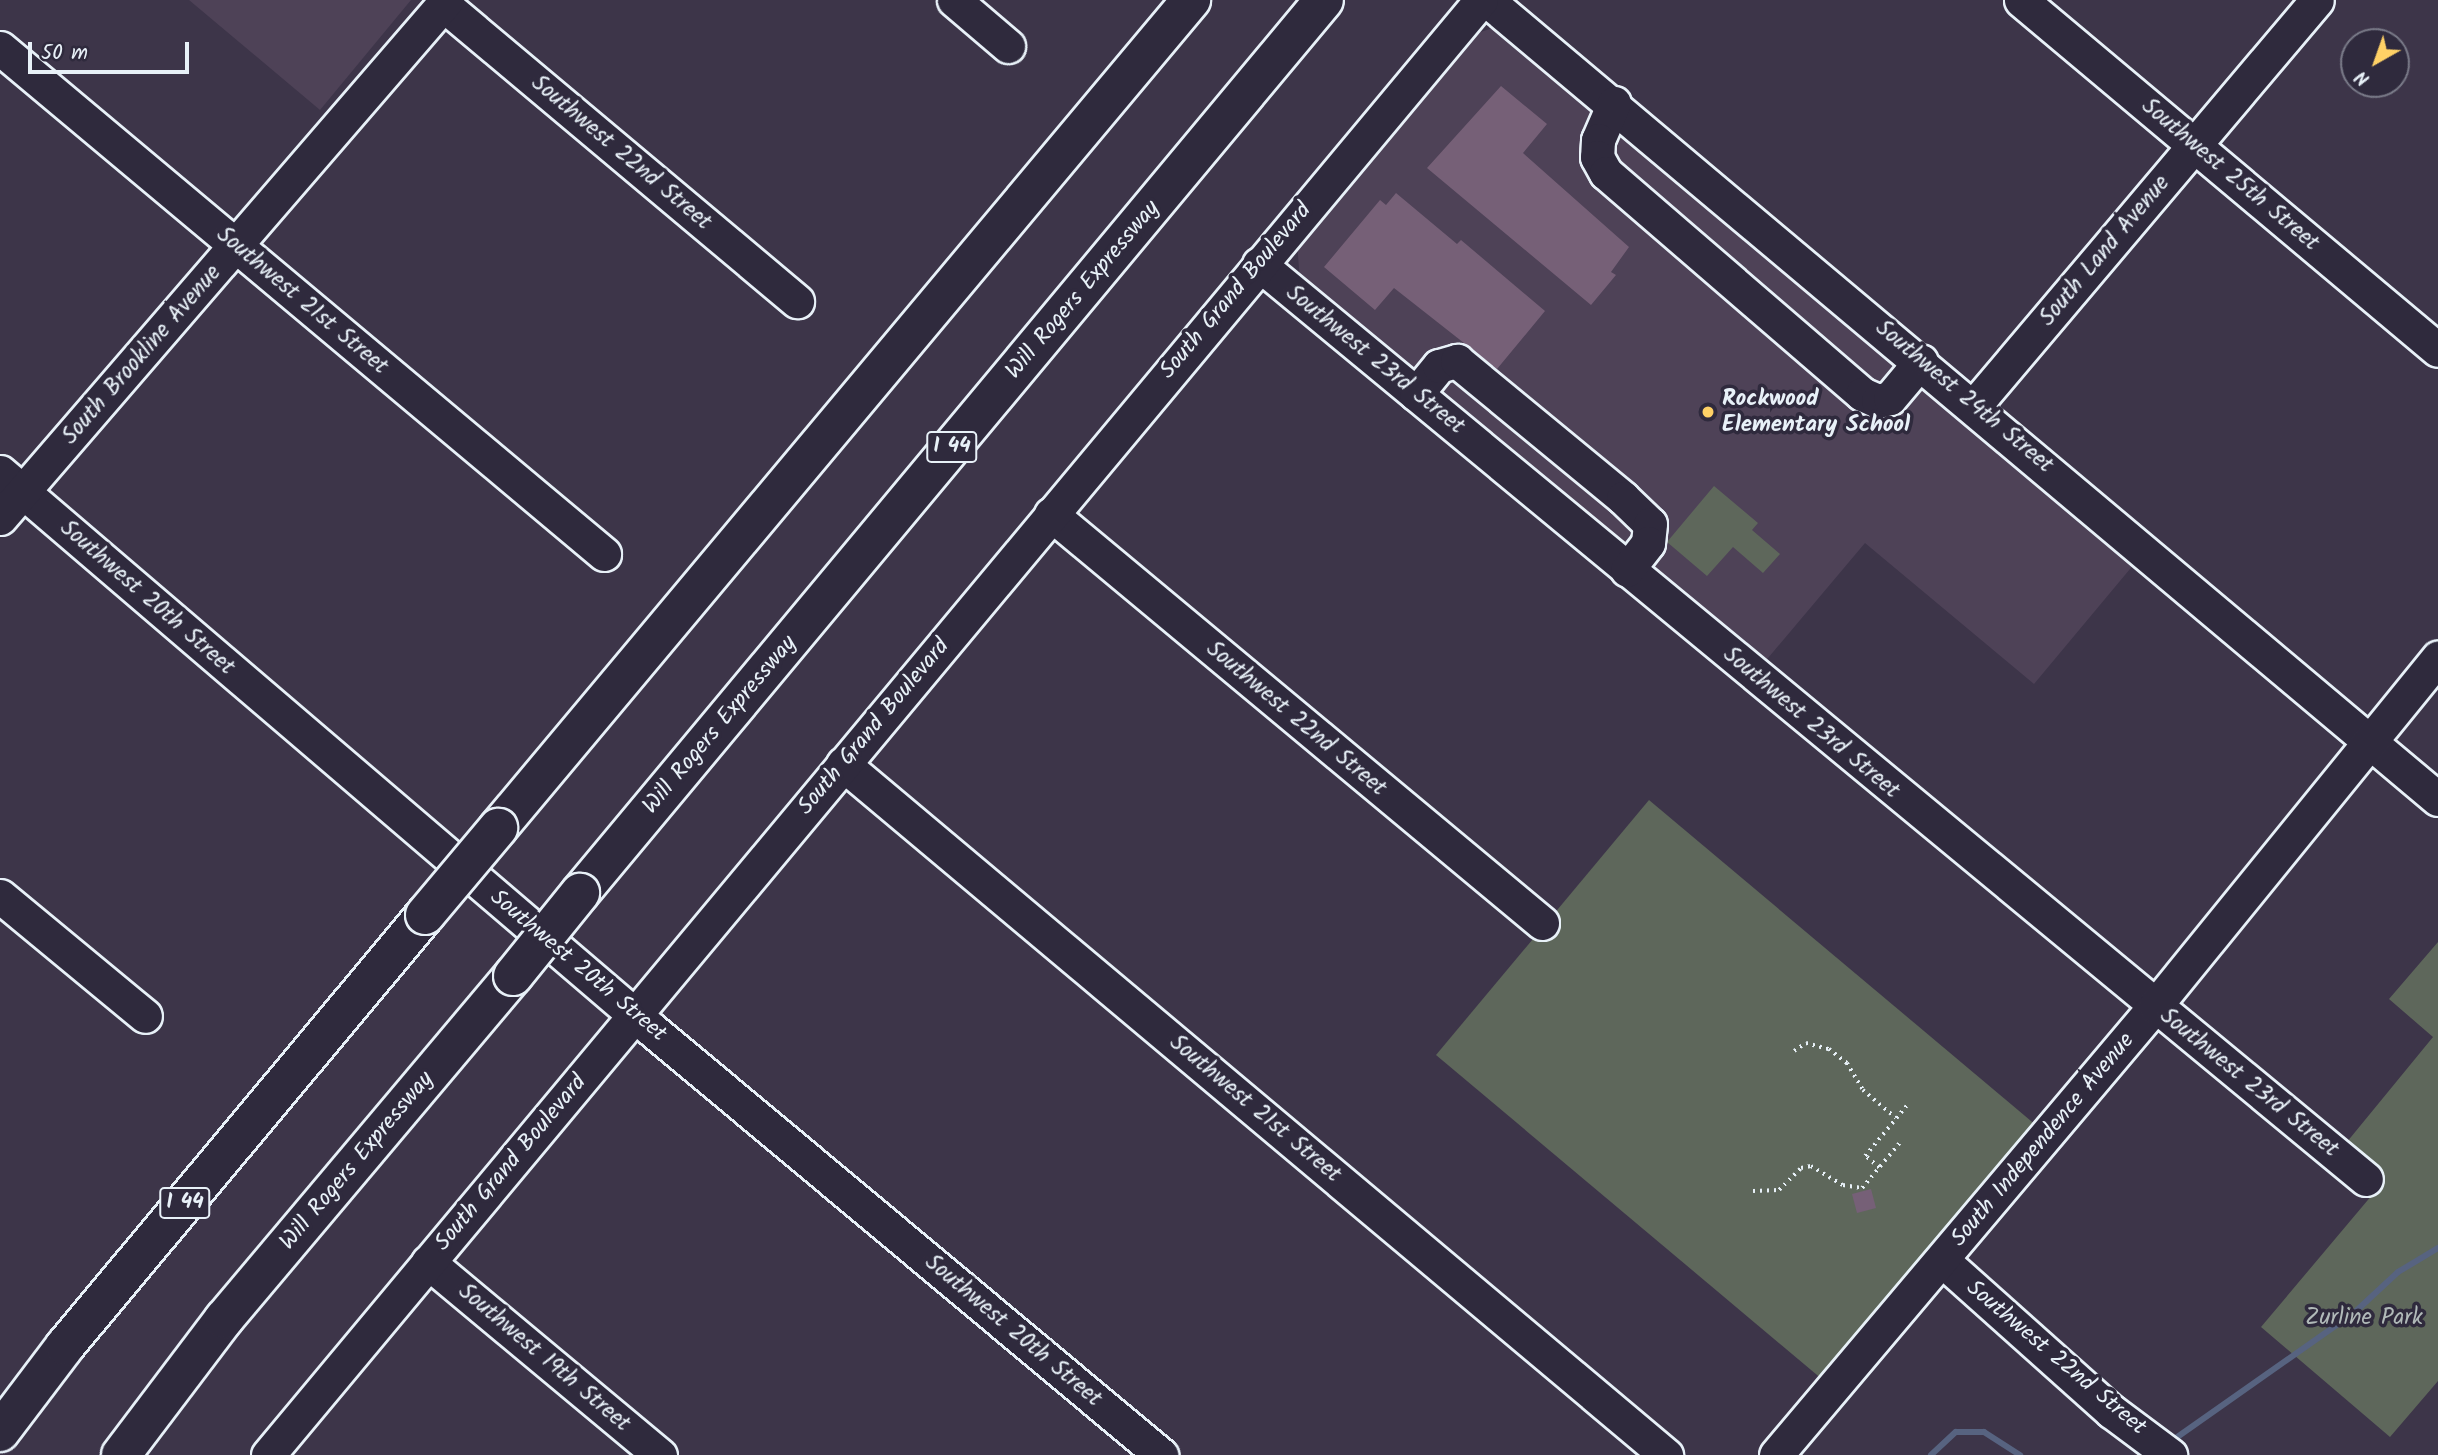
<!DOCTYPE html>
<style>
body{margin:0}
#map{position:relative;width:2438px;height:1455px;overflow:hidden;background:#3d3549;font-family:Kalam,sans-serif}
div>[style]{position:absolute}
.built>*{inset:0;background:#4e4257}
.green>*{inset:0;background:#5e675b}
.stream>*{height:6px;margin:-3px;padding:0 3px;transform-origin:3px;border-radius:3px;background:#576380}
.building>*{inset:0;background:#766077}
.path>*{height:3.5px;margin-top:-1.75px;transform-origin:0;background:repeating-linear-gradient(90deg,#e8f1f8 0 2px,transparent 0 7px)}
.roads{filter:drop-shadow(2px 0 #e8f1f8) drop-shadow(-2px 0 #e8f1f8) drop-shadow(0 2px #e8f1f8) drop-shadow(0 -2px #e8f1f8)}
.minor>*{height:33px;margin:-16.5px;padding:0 16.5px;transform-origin:16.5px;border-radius:16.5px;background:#2f2a3d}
.highway>*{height:38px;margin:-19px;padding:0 19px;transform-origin:19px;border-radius:19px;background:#2f2a3d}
.bridges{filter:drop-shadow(2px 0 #e8f1f8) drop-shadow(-2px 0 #e8f1f8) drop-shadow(0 2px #e8f1f8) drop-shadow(0 -2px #e8f1f8)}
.highway-bridge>*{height:38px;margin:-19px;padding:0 19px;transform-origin:19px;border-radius:19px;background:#2f2a3d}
.dots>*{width:19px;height:19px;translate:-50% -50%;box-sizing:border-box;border:4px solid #2f2a3d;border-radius:50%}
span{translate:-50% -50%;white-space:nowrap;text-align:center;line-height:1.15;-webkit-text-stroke:7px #2f2a3d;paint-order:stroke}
.shield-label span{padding:2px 5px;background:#2f2a3d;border:2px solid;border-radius:5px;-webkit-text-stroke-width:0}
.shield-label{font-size:21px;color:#e8f1f8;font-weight:700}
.street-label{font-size:23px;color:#e8f1f8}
.poi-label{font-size:23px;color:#e8f1f8;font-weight:700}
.left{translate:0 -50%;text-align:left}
.park-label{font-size:23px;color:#b1bab9}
.north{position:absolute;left:2340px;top:28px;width:70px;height:70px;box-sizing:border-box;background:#2f2a3d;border:2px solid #797a88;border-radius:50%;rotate:220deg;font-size:19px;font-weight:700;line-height:28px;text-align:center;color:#e8f1f8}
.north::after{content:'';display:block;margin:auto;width:24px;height:32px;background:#ffd166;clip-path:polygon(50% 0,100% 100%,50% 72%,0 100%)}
.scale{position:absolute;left:28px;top:42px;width:161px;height:32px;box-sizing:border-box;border:4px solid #e8f1f8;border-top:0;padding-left:9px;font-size:21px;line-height:24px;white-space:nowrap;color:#e8f1f8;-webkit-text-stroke:5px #2f2a3d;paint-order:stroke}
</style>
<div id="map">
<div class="built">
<div style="clip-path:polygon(189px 0,411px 0,320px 110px)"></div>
<div style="clip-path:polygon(1493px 28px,1507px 31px,2135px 563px,2034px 684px,1865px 543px,1763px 664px,1300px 282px,1297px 242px,1474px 34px)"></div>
</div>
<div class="green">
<div style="clip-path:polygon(1714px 486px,1758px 523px,1752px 530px,1780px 554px,1763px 573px,1733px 547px,1707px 576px,1667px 542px)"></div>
<div style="clip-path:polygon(1649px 800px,2037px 1126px,1823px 1380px,1436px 1055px)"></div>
<div style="clip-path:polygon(2438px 942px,2438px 1381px,2390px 1437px,2261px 1327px,2383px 1182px,2342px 1148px,2433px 1037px,2389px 999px)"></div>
</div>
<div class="stream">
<div style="left:2173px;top:1440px;width:223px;rotate:-35.1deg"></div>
<div style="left:2355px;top:1312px;width:59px;rotate:-42.9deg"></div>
<div style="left:2398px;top:1272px;width:47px;rotate:-31deg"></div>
<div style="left:1931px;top:1455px;width:34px;rotate:-43deg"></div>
<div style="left:1956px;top:1432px;width:28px"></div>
<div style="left:1984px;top:1432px;width:43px;rotate:32.6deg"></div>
</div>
<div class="building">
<div style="clip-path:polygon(1501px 86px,1547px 124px,1523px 153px,1629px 247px,1611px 272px,1616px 275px,1591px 305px,1427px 168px)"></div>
<div style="clip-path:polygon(1396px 193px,1457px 244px,1461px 240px,1545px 311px,1497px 369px,1394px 288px,1375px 310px,1324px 267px,1380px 200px,1386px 205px)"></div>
<div style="clip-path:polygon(1871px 1189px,1876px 1208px,1857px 1213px,1852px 1194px)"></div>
</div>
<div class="path">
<div style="left:1794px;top:1051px;width:14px;rotate:-34deg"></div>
<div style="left:1806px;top:1043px;width:24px;rotate:15deg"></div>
<div style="left:1829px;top:1049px;width:23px;rotate:38deg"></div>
<div style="left:1847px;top:1063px;width:31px;rotate:59deg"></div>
<div style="left:1863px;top:1090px;width:43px;rotate:40.3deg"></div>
<div style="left:1879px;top:1168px;width:18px;rotate:-139deg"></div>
<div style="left:1865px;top:1156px;width:67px;rotate:-50.4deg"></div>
<div style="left:1753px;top:1191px;width:26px;rotate:-2deg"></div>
<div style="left:1779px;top:1190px;width:31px;rotate:-45deg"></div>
<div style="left:1801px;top:1168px;width:10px;rotate:-11deg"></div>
<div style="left:1811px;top:1166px;width:37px;rotate:31deg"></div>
<div style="left:1843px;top:1185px;width:19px;rotate:9deg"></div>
<div style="left:1862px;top:1188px;width:62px;rotate:-50.2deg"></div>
</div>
<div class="roads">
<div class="minor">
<div style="left:954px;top:0;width:71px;rotate:40.4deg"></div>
<div style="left:1487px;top:0;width:1242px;rotate:40.04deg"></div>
<div style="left:2021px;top:0;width:544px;rotate:40.01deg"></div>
<div style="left:444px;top:5px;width:461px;rotate:40deg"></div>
<div style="left:0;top:48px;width:788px;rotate:39.95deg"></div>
<div style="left:1614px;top:103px;width:40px;rotate:113.4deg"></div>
<div style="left:1598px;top:140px;width:17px;rotate:93deg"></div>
<div style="left:1597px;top:157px;width:18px;rotate:61deg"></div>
<div style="left:1606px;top:173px;width:338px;rotate:40.8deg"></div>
<div style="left:1862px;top:394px;width:17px;rotate:24deg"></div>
<div style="left:1878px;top:401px;width:12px;rotate:-14deg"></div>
<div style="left:1890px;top:398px;width:48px;rotate:-50deg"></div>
<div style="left:1259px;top:264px;width:1436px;rotate:39.58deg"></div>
<div style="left:1416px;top:394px;width:36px;rotate:-51deg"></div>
<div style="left:1439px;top:366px;width:19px;rotate:-16deg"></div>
<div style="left:1457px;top:361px;width:215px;rotate:39.5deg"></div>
<div style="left:1623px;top:498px;width:37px;rotate:44deg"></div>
<div style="left:1650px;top:524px;width:19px;rotate:96deg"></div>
<div style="left:1648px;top:543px;width:34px;rotate:128deg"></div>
<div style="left:1974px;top:406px;width:531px;rotate:-49.81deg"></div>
<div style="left:0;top:472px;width:857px;rotate:40.55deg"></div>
<div style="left:651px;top:1029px;width:665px;rotate:39.87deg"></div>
<div style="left:1051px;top:514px;width:639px;rotate:39.79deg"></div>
<div style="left:0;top:518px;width:684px;rotate:-49.21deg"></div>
<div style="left:843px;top:764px;width:1075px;rotate:40.02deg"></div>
<div style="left:0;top:896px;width:188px;rotate:39.6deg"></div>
<div style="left:1942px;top:1260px;width:227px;rotate:41.8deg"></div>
<div style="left:2111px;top:1411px;width:74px;rotate:36.7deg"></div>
<div style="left:428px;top:1262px;width:302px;rotate:39.8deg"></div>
<div style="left:268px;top:1455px;width:1894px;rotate:-50.18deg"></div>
<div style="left:1776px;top:1455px;width:588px;rotate:-49.83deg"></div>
<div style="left:2155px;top:1006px;width:449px;rotate:-50.9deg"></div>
</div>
<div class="highway">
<div style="left:498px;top:828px;width:1080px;rotate:-50.07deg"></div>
<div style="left:580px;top:893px;width:1162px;rotate:-50.2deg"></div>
<div style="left:0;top:1432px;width:108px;rotate:-52.9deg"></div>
<div style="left:65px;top:1346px;width:562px;rotate:-50.13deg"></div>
<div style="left:121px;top:1455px;width:171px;rotate:-52.9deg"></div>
<div style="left:224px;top:1319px;width:449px;rotate:-49.9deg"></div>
</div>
</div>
<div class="bridges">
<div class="highway-bridge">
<div style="left:425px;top:915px;width:114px;rotate:-50deg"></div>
<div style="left:513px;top:976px;width:107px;rotate:-51.1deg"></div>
</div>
</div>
<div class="dots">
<div style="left:1708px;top:412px;background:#ffd166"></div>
</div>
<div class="shield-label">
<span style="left:952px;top:447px">I 44</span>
<span style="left:185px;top:1203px">I 44</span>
</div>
<div class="street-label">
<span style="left:621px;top:153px;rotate:40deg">Southwest 22nd Street</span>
<span style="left:2230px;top:175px;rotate:40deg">Southwest 25th Street</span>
<span style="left:2105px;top:251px;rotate:-50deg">South Land Avenue</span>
<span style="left:1083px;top:290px;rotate:-50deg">Will Rogers Expressway</span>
<span style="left:1236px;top:291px;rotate:-50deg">South Grand Boulevard</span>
<span style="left:302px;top:301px;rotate:40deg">Southwest 21st Street</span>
<span style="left:142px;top:355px;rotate:-49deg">South Brookline Avenue</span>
<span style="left:1375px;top:360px;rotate:39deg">Southwest 23rd Street</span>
<span style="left:1964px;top:397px;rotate:40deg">Southwest 24th Street</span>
<span style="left:147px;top:598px;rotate:41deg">Southwest 20th Street</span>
<span style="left:1296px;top:719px;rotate:40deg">Southwest 22nd Street</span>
<span style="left:1811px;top:723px;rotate:40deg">Southwest 23rd Street</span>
<span style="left:720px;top:725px;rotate:-50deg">Will Rogers Expressway</span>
<span style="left:874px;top:727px;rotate:-50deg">South Grand Boulevard</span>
<span style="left:578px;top:966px;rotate:40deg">Southwest 20th Street</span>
<span style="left:2249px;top:1083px;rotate:39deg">Southwest 23rd Street</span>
<span style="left:1255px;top:1109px;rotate:40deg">Southwest 21st Street</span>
<span style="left:2043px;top:1140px;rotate:-50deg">South Independence Avenue</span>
<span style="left:357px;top:1161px;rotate:-50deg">Will Rogers Expressway</span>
<span style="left:511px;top:1163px;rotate:-50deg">South Grand Boulevard</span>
<span style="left:1013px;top:1331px;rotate:40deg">Southwest 20th Street</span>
<span style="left:544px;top:1358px;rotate:40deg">Southwest 19th Street</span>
<span style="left:2056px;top:1358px;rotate:40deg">Southwest 22nd Street</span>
</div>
<div class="poi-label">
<span class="left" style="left:1722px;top:412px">Rockwood<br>Elementary School</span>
</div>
<div class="park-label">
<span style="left:2364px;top:1318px">Zurline Park</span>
</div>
<div class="north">N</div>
<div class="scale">50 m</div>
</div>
